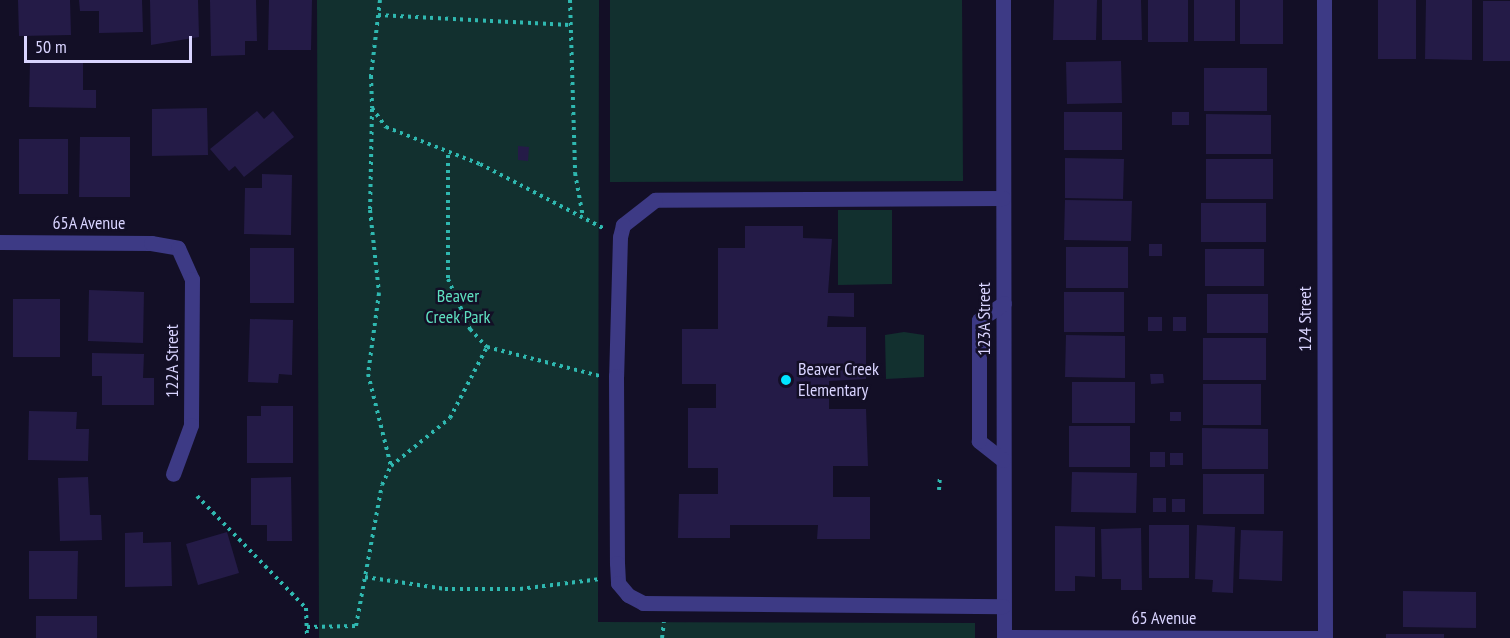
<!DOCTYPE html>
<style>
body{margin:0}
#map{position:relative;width:1510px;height:638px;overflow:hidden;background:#130f26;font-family:"PT Sans Narrow",sans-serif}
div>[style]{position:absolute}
.green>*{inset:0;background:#12302f}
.building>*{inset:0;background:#241b47}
.path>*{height:4px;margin-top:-2px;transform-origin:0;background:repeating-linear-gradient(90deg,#2fb8b0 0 3px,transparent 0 7.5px)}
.minor>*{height:15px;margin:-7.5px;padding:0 7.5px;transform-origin:7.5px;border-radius:7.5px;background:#3d3a85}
.dots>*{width:16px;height:16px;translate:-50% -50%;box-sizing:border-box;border:3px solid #130f26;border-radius:50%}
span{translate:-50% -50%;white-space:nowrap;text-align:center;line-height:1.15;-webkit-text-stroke:5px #130f26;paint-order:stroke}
.street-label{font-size:18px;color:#d9d4ff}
.park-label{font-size:18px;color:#5fe0c0}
.poi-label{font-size:18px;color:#d9d4ff}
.left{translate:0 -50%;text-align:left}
.scale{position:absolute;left:24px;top:36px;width:168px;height:27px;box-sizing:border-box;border:3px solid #d9d4ff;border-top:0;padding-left:8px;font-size:18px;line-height:21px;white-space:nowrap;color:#d9d4ff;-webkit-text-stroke:4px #130f26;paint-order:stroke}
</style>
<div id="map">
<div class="green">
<div style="clip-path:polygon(317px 0,599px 0,598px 622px,975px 623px,975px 638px,319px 638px)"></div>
<div style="clip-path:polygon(610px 0,962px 0,963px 181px,610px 182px)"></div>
<div style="clip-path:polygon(838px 210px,892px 210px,892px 284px,838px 285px)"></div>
<div style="clip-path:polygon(904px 332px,924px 335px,924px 377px,886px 379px,885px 335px)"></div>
</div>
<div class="building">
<div style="clip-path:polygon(18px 0,70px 0,71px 35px,19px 36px)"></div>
<div style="clip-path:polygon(79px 0,142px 0,143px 32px,99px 33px,99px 11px,80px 11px)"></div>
<div style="clip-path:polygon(150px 0,198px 0,199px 37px,151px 45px)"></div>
<div style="clip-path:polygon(210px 0,256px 0,257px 41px,245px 41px,245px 55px,211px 56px)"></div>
<div style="clip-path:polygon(269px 0,312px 0,311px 50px,268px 50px)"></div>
<div style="clip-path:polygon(1054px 0,1097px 0,1096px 40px,1053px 40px)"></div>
<div style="clip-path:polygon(1102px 0,1141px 0,1142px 40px,1102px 40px)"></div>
<div style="clip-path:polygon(1148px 0,1188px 0,1188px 42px,1148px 42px)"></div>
<div style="clip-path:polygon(1194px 0,1235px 0,1235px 41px,1194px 41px)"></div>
<div style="clip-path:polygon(1240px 0,1283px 0,1283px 44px,1240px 44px)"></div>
<div style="clip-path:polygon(1378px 0,1416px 0,1416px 59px,1378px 59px)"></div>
<div style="clip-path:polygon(1426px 0,1472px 0,1472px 60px,1425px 59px)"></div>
<div style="clip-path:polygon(1483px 1px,1510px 1px,1510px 61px,1483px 61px)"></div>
<div style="clip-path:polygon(30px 61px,83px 62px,83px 90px,96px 90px,96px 108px,29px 107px)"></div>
<div style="clip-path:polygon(1121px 61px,1122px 103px,1067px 104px,1066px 62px)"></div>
<div style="clip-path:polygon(1204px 68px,1267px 68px,1267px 111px,1204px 111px)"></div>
<div style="clip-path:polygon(207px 108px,208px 155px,152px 156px,152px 109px)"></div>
<div style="clip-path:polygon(257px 111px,264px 119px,273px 111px,294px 137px,244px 177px,235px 166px,229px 171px,210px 149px)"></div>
<div style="clip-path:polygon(1064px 112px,1122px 112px,1122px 150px,1064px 150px)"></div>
<div style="clip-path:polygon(1172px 112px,1189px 112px,1189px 125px,1172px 125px)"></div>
<div style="clip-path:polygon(1206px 114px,1271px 115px,1271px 154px,1206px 154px)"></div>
<div style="clip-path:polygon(80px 137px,130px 137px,130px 197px,79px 197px)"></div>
<div style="clip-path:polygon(19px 139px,68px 139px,68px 194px,19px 194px)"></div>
<div style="clip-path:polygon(518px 146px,529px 147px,528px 161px,518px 160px)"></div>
<div style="clip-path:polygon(1065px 158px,1124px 159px,1123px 199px,1065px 198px)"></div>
<div style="clip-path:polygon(1206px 159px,1273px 159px,1273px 199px,1206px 199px)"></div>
<div style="clip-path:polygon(262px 174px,292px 175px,291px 235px,244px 234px,245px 188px,262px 188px)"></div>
<div style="clip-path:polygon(1065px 200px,1132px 201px,1131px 241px,1064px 240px)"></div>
<div style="clip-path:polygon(1201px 203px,1266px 203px,1266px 242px,1201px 242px)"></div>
<div style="clip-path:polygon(745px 226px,803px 226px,803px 238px,832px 239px,828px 293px,854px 293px,854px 317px,828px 316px,827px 327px,866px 327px,866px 379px,829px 381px,829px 409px,866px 409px,868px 466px,833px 466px,833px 497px,870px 497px,870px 539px,817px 539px,818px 525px,730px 525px,730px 538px,678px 538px,679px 494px,718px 494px,718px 468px,688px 468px,688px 408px,716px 408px,716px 384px,682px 384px,682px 329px,718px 329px,718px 248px,745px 248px)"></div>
<div style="clip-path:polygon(1149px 244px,1162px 244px,1162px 256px,1149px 256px)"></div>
<div style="clip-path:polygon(1066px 247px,1128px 247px,1128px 288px,1066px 288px)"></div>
<div style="clip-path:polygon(250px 248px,294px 248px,294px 303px,250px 303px)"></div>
<div style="clip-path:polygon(1205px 249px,1264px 249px,1264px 286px,1205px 286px)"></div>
<div style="clip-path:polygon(89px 290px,144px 292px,143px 343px,88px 341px)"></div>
<div style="clip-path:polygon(1064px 292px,1124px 292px,1124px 332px,1064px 332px)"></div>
<div style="clip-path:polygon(1207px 294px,1268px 294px,1268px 333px,1207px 333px)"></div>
<div style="clip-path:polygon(13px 299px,60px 299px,60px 357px,13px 357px)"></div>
<div style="clip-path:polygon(1148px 317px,1162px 317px,1162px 331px,1148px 331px)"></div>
<div style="clip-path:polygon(1173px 317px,1186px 317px,1186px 331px,1173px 331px)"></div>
<div style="clip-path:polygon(250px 319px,293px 320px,292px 375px,279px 374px,278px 383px,248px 382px)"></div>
<div style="clip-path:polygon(1066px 335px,1125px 336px,1125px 378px,1065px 377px)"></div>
<div style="clip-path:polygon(1203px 338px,1266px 338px,1266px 380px,1203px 380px)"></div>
<div style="clip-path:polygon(92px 353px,144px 354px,143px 378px,154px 378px,154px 405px,102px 405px,102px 376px,92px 376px)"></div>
<div style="clip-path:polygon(1150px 374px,1163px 374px,1164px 383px,1151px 384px)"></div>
<div style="clip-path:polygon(1072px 382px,1135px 382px,1135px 423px,1072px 423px)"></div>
<div style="clip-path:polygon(1203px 384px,1261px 384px,1261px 425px,1203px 425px)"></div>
<div style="clip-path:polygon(261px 406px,293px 406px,293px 463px,247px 463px,247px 416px,261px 416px)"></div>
<div style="clip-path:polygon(29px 411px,77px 412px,76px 429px,89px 429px,88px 461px,28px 460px)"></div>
<div style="clip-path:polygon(1170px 412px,1181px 412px,1181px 421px,1170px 421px)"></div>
<div style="clip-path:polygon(1069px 426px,1130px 426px,1130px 467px,1069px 467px)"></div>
<div style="clip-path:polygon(1202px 428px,1268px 429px,1268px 469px,1202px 469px)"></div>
<div style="clip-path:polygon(1150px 452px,1165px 452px,1165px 467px,1150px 467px)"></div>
<div style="clip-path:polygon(1170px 453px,1183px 453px,1183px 465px,1170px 465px)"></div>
<div style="clip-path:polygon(1072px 472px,1137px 473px,1136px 513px,1071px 512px)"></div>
<div style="clip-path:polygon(1203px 474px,1264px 474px,1264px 514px,1203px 514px)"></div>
<div style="clip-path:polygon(88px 477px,90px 515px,101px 515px,102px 540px,60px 541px,58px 478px)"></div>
<div style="clip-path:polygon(291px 477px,292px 541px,267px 541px,267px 525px,251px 525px,251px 478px)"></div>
<div style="clip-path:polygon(1153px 498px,1166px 498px,1166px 512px,1153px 512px)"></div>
<div style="clip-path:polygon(1172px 499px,1185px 499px,1185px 512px,1172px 512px)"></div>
<div style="clip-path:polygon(1149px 525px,1189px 525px,1189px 578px,1149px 578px)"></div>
<div style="clip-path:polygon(1197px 525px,1235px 527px,1233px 593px,1212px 592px,1213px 580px,1195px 579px)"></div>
<div style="clip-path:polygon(1055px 526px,1095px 527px,1095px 577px,1075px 576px,1075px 591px,1055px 591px)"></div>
<div style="clip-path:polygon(1141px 528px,1142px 590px,1121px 590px,1121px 579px,1102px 579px,1101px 529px)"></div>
<div style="clip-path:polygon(1241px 530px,1283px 531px,1282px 581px,1239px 579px)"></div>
<div style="clip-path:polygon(143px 532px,143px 543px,171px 542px,172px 586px,125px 587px,125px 533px)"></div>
<div style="clip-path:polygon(227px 532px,239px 573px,198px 585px,186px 544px)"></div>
<div style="clip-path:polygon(29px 551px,78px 551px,77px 599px,29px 599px)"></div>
<div style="clip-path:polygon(1403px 591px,1476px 592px,1476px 628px,1403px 627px)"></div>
<div style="clip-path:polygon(36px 616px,97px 616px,97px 638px,36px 638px)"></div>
<div style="clip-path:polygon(1386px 634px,1444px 634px,1444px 638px,1386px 638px)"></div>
</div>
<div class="path">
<div style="left:380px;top:0;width:77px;rotate:96.8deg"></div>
<div style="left:371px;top:76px;width:32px;rotate:88deg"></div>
<div style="left:372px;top:108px;width:24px;rotate:54deg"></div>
<div style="left:386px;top:127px;width:101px;rotate:21.5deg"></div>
<div style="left:480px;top:164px;width:141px;rotate:27.5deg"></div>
<div style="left:570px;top:0;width:173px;rotate:88.3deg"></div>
<div style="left:575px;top:173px;width:45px;rotate:79.7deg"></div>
<div style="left:378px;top:15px;width:192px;rotate:3deg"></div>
<div style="left:372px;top:109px;width:101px;rotate:91.1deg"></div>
<div style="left:370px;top:210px;width:83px;rotate:83.8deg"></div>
<div style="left:379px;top:293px;width:82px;rotate:97.7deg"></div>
<div style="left:368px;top:374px;width:95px;rotate:76deg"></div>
<div style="left:448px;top:155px;width:124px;rotate:90deg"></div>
<div style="left:448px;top:279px;width:55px;rotate:66.3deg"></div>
<div style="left:470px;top:329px;width:25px;rotate:47deg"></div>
<div style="left:939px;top:490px;width:15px;rotate:-86deg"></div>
<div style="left:197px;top:496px;width:156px;rotate:45.8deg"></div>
<div style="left:306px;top:608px;width:30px;rotate:88deg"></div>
<div style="left:365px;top:577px;width:81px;rotate:8.5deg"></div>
<div style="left:445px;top:589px;width:75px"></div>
<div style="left:520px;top:589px;width:81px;rotate:-7.1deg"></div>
<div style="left:307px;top:627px;width:49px;rotate:-1.2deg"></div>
<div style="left:356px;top:626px;width:143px;rotate:-79.6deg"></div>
<div style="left:382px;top:485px;width:21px;rotate:-65deg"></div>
<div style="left:391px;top:466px;width:76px;rotate:-39.1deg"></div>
<div style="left:450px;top:418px;width:80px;rotate:-62.5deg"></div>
<div style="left:487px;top:347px;width:117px;rotate:14.4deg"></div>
<div style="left:662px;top:638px;width:16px;rotate:-83deg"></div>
</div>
<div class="minor">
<div style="left:1003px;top:0;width:638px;rotate:89.91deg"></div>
<div style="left:1324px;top:0;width:638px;rotate:89.91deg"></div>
<div style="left:1003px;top:198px;width:348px;rotate:179.7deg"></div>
<div style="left:655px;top:200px;width:41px;rotate:142deg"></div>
<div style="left:623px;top:225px;width:12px;rotate:104deg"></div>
<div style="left:620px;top:237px;width:139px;rotate:91.6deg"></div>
<div style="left:616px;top:376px;width:187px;rotate:89.7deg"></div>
<div style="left:617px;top:563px;width:20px;rotate:87deg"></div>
<div style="left:618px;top:583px;width:16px;rotate:50deg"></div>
<div style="left:628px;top:595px;width:17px;rotate:28deg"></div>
<div style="left:643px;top:603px;width:360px;rotate:0.5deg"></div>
<div style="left:0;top:242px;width:151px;rotate:0.4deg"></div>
<div style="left:151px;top:243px;width:27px;rotate:10deg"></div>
<div style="left:178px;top:248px;width:34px;rotate:66deg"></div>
<div style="left:192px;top:279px;width:146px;rotate:90.4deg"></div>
<div style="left:191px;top:425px;width:52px;rotate:110.2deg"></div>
<div style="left:1003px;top:460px;width:31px;rotate:-142deg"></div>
<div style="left:979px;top:441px;width:121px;rotate:-90deg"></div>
<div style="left:979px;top:320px;width:30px;rotate:-34deg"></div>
<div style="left:1004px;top:637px;width:321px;rotate:0.2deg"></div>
</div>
<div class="dots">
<div style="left:786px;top:380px;background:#00e5ff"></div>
</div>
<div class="street-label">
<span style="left:89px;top:223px">65A Avenue</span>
<span style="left:984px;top:319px;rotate:-90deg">123A Street</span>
<span style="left:1305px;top:319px;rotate:-90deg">124 Street</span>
<span style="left:172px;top:361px;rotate:-90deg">122A Street</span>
<span style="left:1164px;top:618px">65 Avenue</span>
</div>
<div class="park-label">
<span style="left:458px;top:307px">Beaver<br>Creek Park</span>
</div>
<div class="poi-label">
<span class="left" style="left:798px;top:380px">Beaver Creek<br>Elementary</span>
</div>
<div class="scale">50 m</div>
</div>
